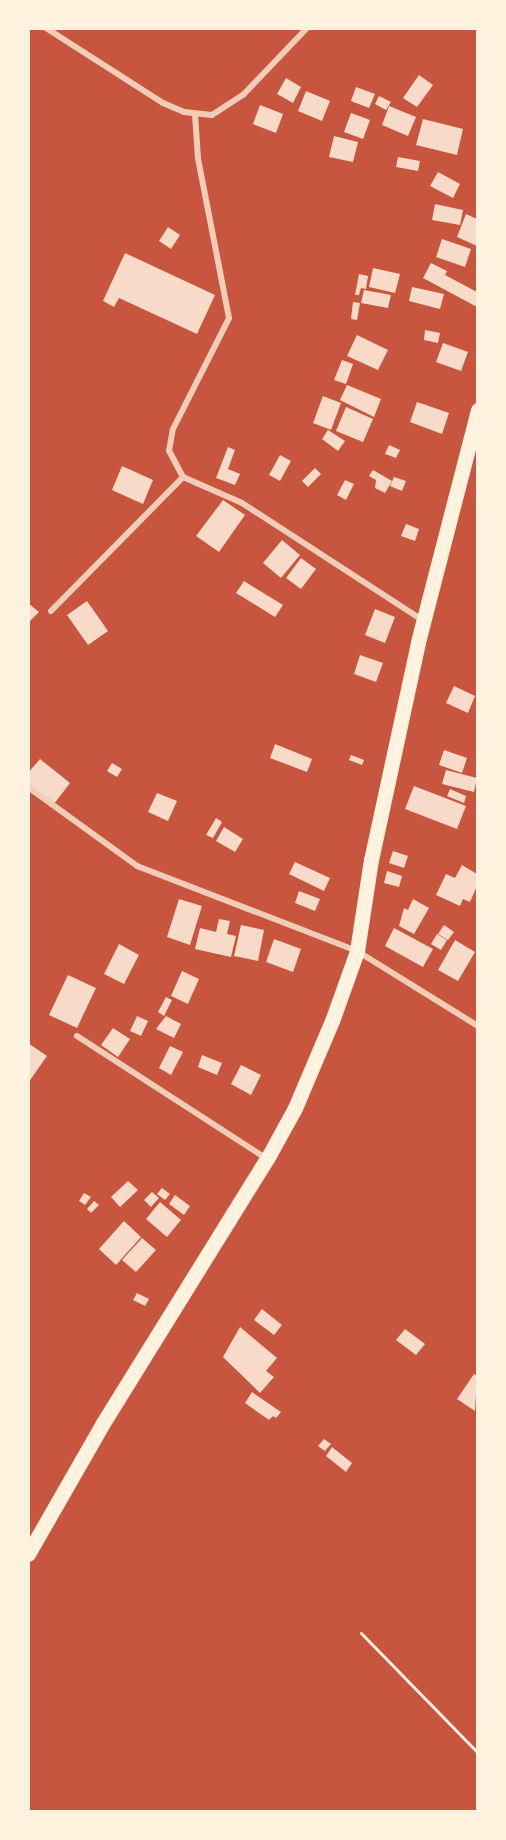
<!DOCTYPE html>
<style>
body{margin:0}
#map{position:relative;width:506px;height:1840px;overflow:hidden;background:#c8553d;font-family:Manrope,sans-serif}
div>[style]{position:absolute}
.building>*{inset:0;background:#f7dbc8}
.path>*{height:3px;margin:-1.5px;padding:0 1.5px;transform-origin:1.5px;border-radius:1.5px;background:#fff3e0}
.minor>*{height:6px;margin:-3px;padding:0 3px;transform-origin:3px;border-radius:3px;background:#f1ccb7}
.primary>*{height:15px;margin:-7.5px;padding:0 7.5px;transform-origin:7.5px;border-radius:7.5px;background:#fff3e0}
span{translate:-50% -50%;white-space:nowrap;text-align:center;line-height:1.15;-webkit-text-stroke:6px #fff3e0;paint-order:stroke}
.frame{position:absolute;inset:0;border:30px solid #fff3e0;pointer-events:none}
</style>
<div id="map">
<div class="building">
<div style="clip-path:polygon(419px 75px,433px 85px,417px 107px,403px 98px)"></div>
<div style="clip-path:polygon(286px 78px,301px 87px,293px 103px,277px 94px)"></div>
<div style="clip-path:polygon(356px 87px,375px 94px,369px 108px,351px 101px)"></div>
<div style="clip-path:polygon(306px 91px,330px 101px,322px 121px,298px 111px)"></div>
<div style="clip-path:polygon(379px 96px,391px 102px,386px 110px,375px 104px)"></div>
<div style="clip-path:polygon(260px 105px,283px 114px,276px 133px,253px 124px)"></div>
<div style="clip-path:polygon(389px 106px,416px 117px,408px 136px,382px 125px)"></div>
<div style="clip-path:polygon(351px 113px,370px 120px,363px 139px,344px 132px)"></div>
<div style="clip-path:polygon(423px 119px,463px 129px,457px 155px,416px 145px)"></div>
<div style="clip-path:polygon(334px 136px,358px 142px,353px 162px,329px 157px)"></div>
<div style="clip-path:polygon(398px 157px,420px 161px,418px 171px,396px 167px)"></div>
<div style="clip-path:polygon(438px 172px,460px 184px,453px 198px,430px 186px)"></div>
<div style="clip-path:polygon(435px 204px,463px 210px,460px 225px,432px 220px)"></div>
<div style="clip-path:polygon(466px 214px,477px 219px,477px 246px,457px 237px)"></div>
<div style="clip-path:polygon(168px 227px,180px 235px,171px 249px,159px 241px)"></div>
<div style="clip-path:polygon(442px 239px,471px 249px,465px 267px,436px 257px)"></div>
<div style="clip-path:polygon(125px 253px,215px 295px,197px 334px,119px 298px,114px 307px,103px 301px)"></div>
<div style="clip-path:polygon(431px 263px,447px 271px,445px 275px,477px 292px,477px 307px,423px 278px)"></div>
<div style="clip-path:polygon(373px 268px,400px 274px,395px 293px,369px 287px)"></div>
<div style="clip-path:polygon(359px 274px,368px 276px,366px 289px,361px 288px,359px 295px,355px 295px)"></div>
<div style="clip-path:polygon(412px 287px,444px 294px,440px 309px,409px 301px)"></div>
<div style="clip-path:polygon(364px 290px,391px 295px,388px 308px,361px 303px)"></div>
<div style="clip-path:polygon(353px 302px,360px 303px,357px 320px,351px 319px)"></div>
<div style="clip-path:polygon(425px 330px,440px 333px,438px 343px,424px 340px)"></div>
<div style="clip-path:polygon(357px 335px,388px 350px,378px 370px,347px 356px)"></div>
<div style="clip-path:polygon(443px 343px,468px 352px,461px 371px,436px 362px)"></div>
<div style="clip-path:polygon(342px 360px,353px 364px,346px 384px,334px 380px)"></div>
<div style="clip-path:polygon(347px 385px,381px 399px,374px 417px,340px 400px)"></div>
<div style="clip-path:polygon(323px 396px,341px 403px,331px 430px,313px 423px)"></div>
<div style="clip-path:polygon(417px 402px,449px 413px,442px 434px,410px 422px)"></div>
<div style="clip-path:polygon(346px 407px,373px 419px,363px 442px,336px 431px)"></div>
<div style="clip-path:polygon(328px 430px,345px 441px,338px 451px,322px 439px)"></div>
<div style="clip-path:polygon(389px 445px,400px 450px,396px 458px,385px 454px)"></div>
<div style="clip-path:polygon(228px 447px,235px 450px,228px 469px,240px 474px,235px 485px,216px 478px)"></div>
<div style="clip-path:polygon(280px 455px,291px 461px,280px 481px,269px 475px)"></div>
<div style="clip-path:polygon(122px 466px,153px 480px,143px 504px,112px 490px)"></div>
<div style="clip-path:polygon(315px 468px,321px 474px,308px 487px,302px 481px)"></div>
<div style="clip-path:polygon(373px 470px,392px 481px,385px 493px,375px 488px,376px 480px,369px 476px)"></div>
<div style="clip-path:polygon(394px 477px,406px 481px,402px 491px,390px 486px)"></div>
<div style="clip-path:polygon(345px 480px,354px 484px,346px 500px,337px 495px)"></div>
<div style="clip-path:polygon(223px 500px,245px 515px,219px 552px,196px 536px)"></div>
<div style="clip-path:polygon(406px 524px,419px 529px,415px 541px,401px 536px)"></div>
<div style="clip-path:polygon(282px 540px,300px 555px,281px 578px,263px 563px)"></div>
<div style="clip-path:polygon(301px 558px,316px 569px,301px 589px,286px 578px)"></div>
<div style="clip-path:polygon(244px 581px,283px 605px,275px 617px,236px 593px)"></div>
<div style="clip-path:polygon(87px 601px,108px 631px,88px 645px,67px 615px)"></div>
<div style="clip-path:polygon(28px 603px,39px 612px,28px 623px)"></div>
<div style="clip-path:polygon(375px 609px,395px 617px,385px 643px,365px 635px)"></div>
<div style="clip-path:polygon(360px 655px,383px 663px,376px 682px,354px 674px)"></div>
<div style="clip-path:polygon(454px 686px,475px 696px,468px 713px,446px 703px)"></div>
<div style="clip-path:polygon(275px 744px,312px 759px,307px 772px,270px 758px)"></div>
<div style="clip-path:polygon(444px 750px,467px 758px,462px 773px,439px 765px)"></div>
<div style="clip-path:polygon(351px 755px,364px 760px,362px 765px,349px 760px)"></div>
<div style="clip-path:polygon(40px 759px,70px 783px,54px 804px,28px 784px,28px 773px)"></div>
<div style="clip-path:polygon(112px 763px,122px 769px,117px 777px,107px 771px)"></div>
<div style="clip-path:polygon(446px 770px,477px 778px,474px 792px,442px 784px)"></div>
<div style="clip-path:polygon(414px 786px,466px 806px,457px 829px,405px 809px)"></div>
<div style="clip-path:polygon(450px 789px,466px 796px,464px 803px,447px 796px)"></div>
<div style="clip-path:polygon(157px 793px,177px 801px,168px 821px,148px 812px)"></div>
<div style="clip-path:polygon(216px 818px,222px 822px,213px 838px,206px 835px)"></div>
<div style="clip-path:polygon(224px 827px,243px 839px,235px 852px,216px 841px)"></div>
<div style="clip-path:polygon(393px 851px,408px 856px,404px 868px,389px 863px)"></div>
<div style="clip-path:polygon(295px 862px,330px 878px,324px 891px,289px 874px)"></div>
<div style="clip-path:polygon(462px 865px,477px 874px,477px 886px,470px 902px,463px 899px,460px 906px,436px 895px,446px 874px,455px 878px)"></div>
<div style="clip-path:polygon(387px 871px,402px 876px,399px 887px,384px 883px)"></div>
<div style="clip-path:polygon(299px 891px,320px 899px,315px 911px,295px 903px)"></div>
<div style="clip-path:polygon(179px 899px,202px 906px,190px 945px,167px 937px)"></div>
<div style="clip-path:polygon(413px 899px,429px 908px,414px 934px,399px 926px,404px 908px,408px 910px)"></div>
<div style="clip-path:polygon(219px 919px,230px 921px,227px 934px,236px 936px,231px 957px,195px 949px,200px 928px,216px 932px)"></div>
<div style="clip-path:polygon(241px 925px,264px 930px,258px 961px,234px 956px)"></div>
<div style="clip-path:polygon(444px 925px,454px 932px,448px 940px,438px 934px)"></div>
<div style="clip-path:polygon(394px 928px,433px 949px,423px 967px,385px 946px)"></div>
<div style="clip-path:polygon(437px 934px,447px 940px,441px 950px,431px 944px)"></div>
<div style="clip-path:polygon(274px 939px,301px 949px,293px 972px,266px 962px)"></div>
<div style="clip-path:polygon(455px 940px,475px 952px,458px 981px,438px 970px)"></div>
<div style="clip-path:polygon(119px 944px,139px 955px,124px 984px,104px 974px)"></div>
<div style="clip-path:polygon(182px 971px,199px 979px,188px 1004px,171px 996px)"></div>
<div style="clip-path:polygon(68px 975px,96px 988px,77px 1028px,49px 1015px)"></div>
<div style="clip-path:polygon(166px 997px,172px 1000px,164px 1016px,158px 1012px)"></div>
<div style="clip-path:polygon(137px 1016px,148px 1021px,141px 1036px,130px 1031px)"></div>
<div style="clip-path:polygon(166px 1016px,181px 1024px,174px 1038px,156px 1029px)"></div>
<div style="clip-path:polygon(113px 1028px,130px 1039px,118px 1057px,101px 1045px)"></div>
<div style="clip-path:polygon(28px 1043px,47px 1056px,28px 1083px)"></div>
<div style="clip-path:polygon(170px 1046px,183px 1052px,171px 1075px,159px 1068px)"></div>
<div style="clip-path:polygon(202px 1055px,222px 1063px,217px 1075px,198px 1067px)"></div>
<div style="clip-path:polygon(241px 1065px,261px 1075px,251px 1095px,231px 1084px)"></div>
<div style="clip-path:polygon(128px 1181px,138px 1190px,120px 1207px,111px 1197px)"></div>
<div style="clip-path:polygon(162px 1188px,170px 1194px,165px 1200px,157px 1194px)"></div>
<div style="clip-path:polygon(152px 1192px,159px 1198px,151px 1207px,144px 1200px)"></div>
<div style="clip-path:polygon(84px 1193px,91px 1197px,85px 1205px,79px 1201px)"></div>
<div style="clip-path:polygon(175px 1195px,190px 1206px,184px 1215px,169px 1204px)"></div>
<div style="clip-path:polygon(94px 1201px,99px 1205px,91px 1213px,87px 1209px)"></div>
<div style="clip-path:polygon(160px 1202px,181px 1220px,167px 1237px,146px 1219px)"></div>
<div style="clip-path:polygon(124px 1221px,141px 1237px,116px 1265px,99px 1249px)"></div>
<div style="clip-path:polygon(142px 1238px,156px 1250px,136px 1272px,122px 1260px)"></div>
<div style="clip-path:polygon(137px 1293px,149px 1299px,145px 1306px,133px 1300px)"></div>
<div style="clip-path:polygon(262px 1309px,282px 1325px,274px 1335px,254px 1320px)"></div>
<div style="clip-path:polygon(240px 1327px,277px 1358px,266px 1371px,274px 1377px,260px 1393px,223px 1357px)"></div>
<div style="clip-path:polygon(405px 1329px,425px 1344px,416px 1355px,396px 1340px)"></div>
<div style="clip-path:polygon(474px 1374px,477px 1376px,475px 1411px,457px 1399px)"></div>
<div style="clip-path:polygon(252px 1392px,281px 1412px,276px 1418px,273px 1416px,269px 1420px,245px 1403px)"></div>
<div style="clip-path:polygon(324px 1439px,331px 1444px,325px 1451px,318px 1446px)"></div>
<div style="clip-path:polygon(332px 1447px,352px 1463px,346px 1472px,326px 1456px)"></div>
</div>
<div class="path">
<div style="left:361px;top:1633px;width:168px;rotate:45.7deg"></div>
</div>
<div class="minor">
<div style="left:46px;top:28px;width:139px;rotate:32.7deg"></div>
<div style="left:163px;top:103px;width:23px;rotate:23deg"></div>
<div style="left:184px;top:112px;width:28px;rotate:6deg"></div>
<div style="left:212px;top:115px;width:37px;rotate:-33deg"></div>
<div style="left:243px;top:95px;width:93px;rotate:-46.3deg"></div>
<div style="left:183px;top:477px;width:30px;rotate:-118deg"></div>
<div style="left:169px;top:451px;width:22px;rotate:-80deg"></div>
<div style="left:173px;top:429px;width:124px;rotate:-63.2deg"></div>
<div style="left:229px;top:318px;width:163px;rotate:-101deg"></div>
<div style="left:198px;top:158px;width:44px;rotate:-93.9deg"></div>
<div style="left:51px;top:611px;width:188px;rotate:-45.4deg"></div>
<div style="left:183px;top:477px;width:64px;rotate:23.8deg"></div>
<div style="left:242px;top:503px;width:215px;rotate:33deg"></div>
<div style="left:28px;top:787px;width:135px;rotate:35.9deg"></div>
<div style="left:137px;top:866px;width:236px;rotate:21.1deg"></div>
<div style="left:357px;top:951px;width:142px;rotate:31.8deg"></div>
<div style="left:77px;top:1036px;width:226px;rotate:32.9deg"></div>
</div>
<div class="primary">
<div style="left:28px;top:1554px;width:151px;rotate:-60.2deg"></div>
<div style="left:103px;top:1423px;width:311px;rotate:-58.2deg"></div>
<div style="left:267px;top:1159px;width:58px;rotate:-61.2deg"></div>
<div style="left:295px;top:1108px;width:95px;rotate:-67deg"></div>
<div style="left:332px;top:1021px;width:74px;rotate:-70.3deg"></div>
<div style="left:357px;top:951px;width:92px;rotate:-81.3deg"></div>
<div style="left:371px;top:860px;width:223px;rotate:-77.8deg"></div>
<div style="left:418px;top:642px;width:240px;rotate:-75.5deg"></div>
</div>
<div class="frame"></div>
</div>
